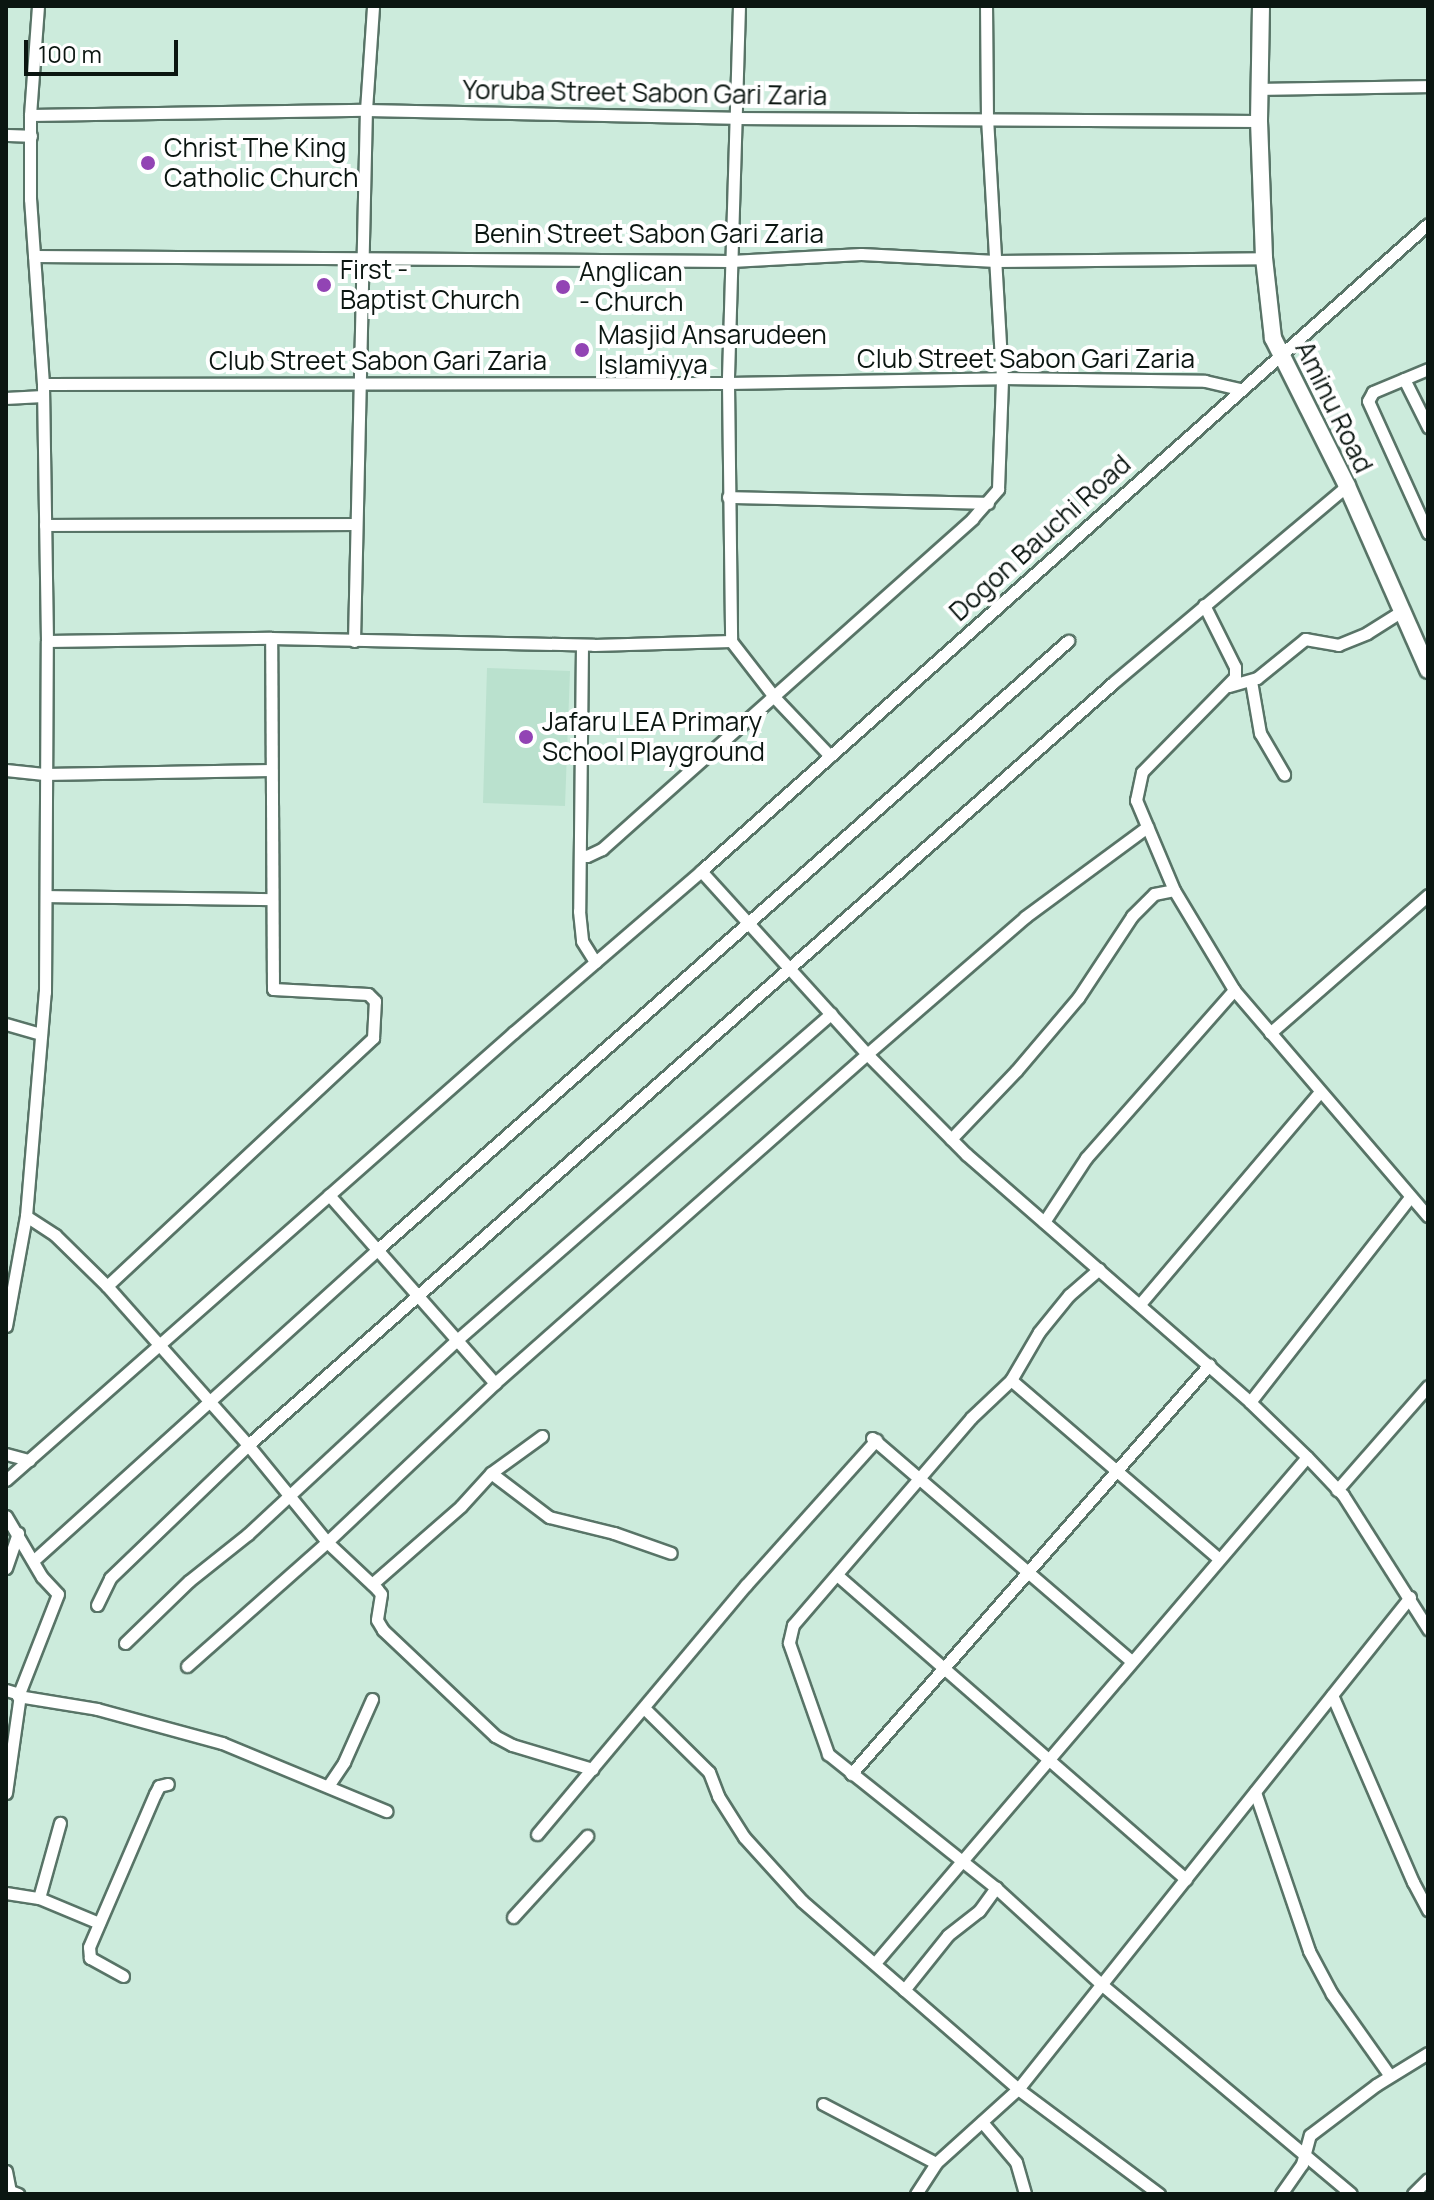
<!DOCTYPE html>
<style>
body{margin:0}
#map{position:relative;width:1434px;height:2200px;overflow:hidden;background:#ccebdc;font-family:Manrope,sans-serif}
div>[style]{position:absolute}
.built>*{inset:0;background:#bae1ce}
.roads{filter:drop-shadow(2px 0 #587467) drop-shadow(-2px 0 #587467) drop-shadow(0 2px #587467) drop-shadow(0 -2px #587467)}
.street>*{height:11px;margin:-5.5px;padding:0 5.5px;transform-origin:5.5px;border-radius:5.5px;background:#fff}
.secondary>*{height:16px;margin:-8px;padding:0 8px;transform-origin:8px;border-radius:8px;background:#fff}
.dots>*{width:22px;height:22px;translate:-50% -50%;box-sizing:border-box;border:4px solid #fff;border-radius:50%}
span{translate:-50% -50%;white-space:nowrap;text-align:center;line-height:1.15;-webkit-text-stroke:8px #fff;paint-order:stroke}
.street-label{font-size:26px;color:#0b1611}
.poi-label{font-size:26px;color:#0b1611}
.left{translate:0 -50%;text-align:left}
.frame{position:absolute;inset:0;border:8px solid #0b1611;pointer-events:none}
.scale{position:absolute;left:24px;top:40px;width:154px;height:36px;box-sizing:border-box;border:4px solid #0b1611;border-top:0;padding-left:10px;font-size:24px;line-height:28px;white-space:nowrap;color:#0b1611;-webkit-text-stroke:6px #fff;paint-order:stroke}
</style>
<div id="map">
<div class="built">
<div style="clip-path:polygon(487px 668px,570px 671px,565px 806px,483px 803px)"></div>
</div>
<div class="roads">
<div class="street">
<div style="left:739px;top:6px;width:377px;rotate:91.7deg"></div>
<div style="left:728px;top:383px;width:258px;rotate:89.3deg"></div>
<div style="left:731px;top:641px;width:72px;rotate:52.3deg"></div>
<div style="left:775px;top:698px;width:80px;rotate:46.5deg"></div>
<div style="left:1261px;top:89px;width:167px;rotate:-1deg"></div>
<div style="left:30px;top:115px;width:336px;rotate:-0.9deg"></div>
<div style="left:366px;top:110px;width:367px;rotate:1.2deg"></div>
<div style="left:733px;top:118px;width:526px;rotate:0.33deg"></div>
<div style="left:6px;top:135px;width:25px;rotate:2deg"></div>
<div style="left:34px;top:256px;width:697px;rotate:0.41deg"></div>
<div style="left:731px;top:261px;width:130px;rotate:-3.1deg"></div>
<div style="left:861px;top:254px;width:135px;rotate:3deg"></div>
<div style="left:996px;top:261px;width:268px;rotate:-0.6deg"></div>
<div style="left:1428px;top:369px;width:60px;rotate:157.3deg"></div>
<div style="left:1373px;top:392px;width:10px;rotate:119deg"></div>
<div style="left:1368px;top:401px;width:145px;rotate:65.6deg"></div>
<div style="left:1404px;top:379px;width:54px;rotate:63.4deg"></div>
<div style="left:43px;top:384px;width:685px;rotate:-0.08deg"></div>
<div style="left:728px;top:383px;width:274px;rotate:-1deg"></div>
<div style="left:1002px;top:378px;width:203px;rotate:0.8deg"></div>
<div style="left:1205px;top:381px;width:36px;rotate:13deg"></div>
<div style="left:6px;top:398px;width:36px;rotate:-3deg"></div>
<div style="left:728px;top:497px;width:260px;rotate:1.3deg"></div>
<div style="left:45px;top:525px;width:309px;rotate:-0.2deg"></div>
<div style="left:1204px;top:605px;width:69px;rotate:63.4deg"></div>
<div style="left:1235px;top:667px;width:10px;rotate:90deg"></div>
<div style="left:1235px;top:677px;width:133px;rotate:134.4deg"></div>
<div style="left:1142px;top:772px;width:29px;rotate:102deg"></div>
<div style="left:1136px;top:800px;width:98px;rotate:67.1deg"></div>
<div style="left:1174px;top:890px;width:117px;rotate:59deg"></div>
<div style="left:1234px;top:990px;width:298px;rotate:49.4deg"></div>
<div style="left:47px;top:641px;width:224px;rotate:-0.8deg"></div>
<div style="left:271px;top:638px;width:323px;rotate:1.2deg"></div>
<div style="left:594px;top:645px;width:137px;rotate:-1.7deg"></div>
<div style="left:354px;top:641px;width:531px;rotate:-88.71deg"></div>
<div style="left:366px;top:110px;width:104px;rotate:-86.1deg"></div>
<div style="left:582px;top:645px;width:266px;rotate:90.6deg"></div>
<div style="left:579px;top:911px;width:30px;rotate:84deg"></div>
<div style="left:582px;top:941px;width:25px;rotate:58deg"></div>
<div style="left:1251px;top:681px;width:53px;rotate:80.2deg"></div>
<div style="left:1260px;top:733px;width:48px;rotate:59.7deg"></div>
<div style="left:1229px;top:686px;width:29px;rotate:-16deg"></div>
<div style="left:1257px;top:678px;width:62px;rotate:-39.1deg"></div>
<div style="left:1305px;top:639px;width:34px;rotate:10deg"></div>
<div style="left:1338px;top:645px;width:31px;rotate:-22deg"></div>
<div style="left:1367px;top:633px;width:41px;rotate:-32.2deg"></div>
<div style="left:6px;top:770px;width:38px;rotate:6deg"></div>
<div style="left:44px;top:774px;width:227px;rotate:-1deg"></div>
<div style="left:580px;top:855px;width:7px;rotate:8deg"></div>
<div style="left:587px;top:856px;width:17px;rotate:-25deg"></div>
<div style="left:602px;top:849px;width:496px;rotate:-41.7deg"></div>
<div style="left:972px;top:519px;width:40px;rotate:-49deg"></div>
<div style="left:998px;top:489px;width:111px;rotate:-87.9deg"></div>
<div style="left:1002px;top:378px;width:260px;rotate:-93.3deg"></div>
<div style="left:987px;top:118px;width:112px;rotate:-90.5deg"></div>
<div style="left:701px;top:871px;width:247px;rotate:47.8deg"></div>
<div style="left:867px;top:1054px;width:141px;rotate:45.3deg"></div>
<div style="left:966px;top:1154px;width:377px;rotate:41.1deg"></div>
<div style="left:1250px;top:1402px;width:79px;rotate:44deg"></div>
<div style="left:1307px;top:1457px;width:52px;rotate:46.5deg"></div>
<div style="left:1343px;top:1495px;width:159px;rotate:57.6deg"></div>
<div style="left:47px;top:896px;width:225px;rotate:0.8deg"></div>
<div style="left:6px;top:1024px;width:36px;rotate:16deg"></div>
<div style="left:1270px;top:1033px;width:210px;rotate:-41.1deg"></div>
<div style="left:951px;top:1139px;width:94px;rotate:-46.3deg"></div>
<div style="left:1016px;top:1071px;width:96px;rotate:-49.7deg"></div>
<div style="left:1078px;top:998px;width:98px;rotate:-56.6deg"></div>
<div style="left:1132px;top:916px;width:31px;rotate:-45deg"></div>
<div style="left:1154px;top:894px;width:20px;rotate:-11deg"></div>
<div style="left:329px;top:1195px;width:251px;rotate:48.6deg"></div>
<div style="left:26px;top:1216px;width:35px;rotate:33deg"></div>
<div style="left:55px;top:1235px;width:73px;rotate:44.4deg"></div>
<div style="left:107px;top:1286px;width:213px;rotate:48.4deg"></div>
<div style="left:248px;top:1445px;width:125px;rotate:50.8deg"></div>
<div style="left:327px;top:1542px;width:69px;rotate:43.2deg"></div>
<div style="left:377px;top:1589px;width:6px;rotate:51deg"></div>
<div style="left:381px;top:1594px;width:26px;rotate:99deg"></div>
<div style="left:377px;top:1620px;width:12px;rotate:59deg"></div>
<div style="left:383px;top:1630px;width:154px;rotate:43.4deg"></div>
<div style="left:495px;top:1736px;width:19px;rotate:28deg"></div>
<div style="left:512px;top:1745px;width:84px;rotate:16.7deg"></div>
<div style="left:1044px;top:1222px;width:77px;rotate:-56.7deg"></div>
<div style="left:1086px;top:1158px;width:224px;rotate:-48.6deg"></div>
<div style="left:1099px;top:1269px;width:40px;rotate:139deg"></div>
<div style="left:1069px;top:1295px;width:48px;rotate:129deg"></div>
<div style="left:1039px;top:1332px;width:56px;rotate:120.3deg"></div>
<div style="left:1011px;top:1380px;width:55px;rotate:136.5deg"></div>
<div style="left:971px;top:1418px;width:273px;rotate:130.7deg"></div>
<div style="left:793px;top:1625px;width:18px;rotate:103deg"></div>
<div style="left:789px;top:1643px;width:118px;rotate:70.6deg"></div>
<div style="left:828px;top:1754px;width:215px;rotate:38.6deg"></div>
<div style="left:996px;top:1888px;width:142px;rotate:42.4deg"></div>
<div style="left:1101px;top:1984px;width:326px;rotate:40deg"></div>
<div style="left:107px;top:1286px;width:364px;rotate:-43deg"></div>
<div style="left:373px;top:1038px;width:37px;rotate:-87deg"></div>
<div style="left:375px;top:1001px;width:10px;rotate:-135deg"></div>
<div style="left:368px;top:994px;width:95px;rotate:-177deg"></div>
<div style="left:273px;top:989px;width:351px;rotate:-90.3deg"></div>
<div style="left:1140px;top:1304px;width:278px;rotate:-49.7deg"></div>
<div style="left:6px;top:1326px;width:112px;rotate:-79.7deg"></div>
<div style="left:26px;top:1216px;width:225px;rotate:-85.2deg"></div>
<div style="left:45px;top:992px;width:351px;rotate:-89.7deg"></div>
<div style="left:47px;top:641px;width:257px;rotate:-90.9deg"></div>
<div style="left:43px;top:384px;width:185px;rotate:-94deg"></div>
<div style="left:30px;top:199px;width:84px;rotate:-90deg"></div>
<div style="left:30px;top:115px;width:109px;rotate:-85.8deg"></div>
<div style="left:1011px;top:1380px;width:274px;rotate:40.7deg"></div>
<div style="left:1250px;top:1402px;width:260px;rotate:-52deg"></div>
<div style="left:872px;top:1438px;width:342px;rotate:40.7deg"></div>
<div style="left:6px;top:1454px;width:24px;rotate:15deg"></div>
<div style="left:491px;top:1473px;width:63px;rotate:-36deg"></div>
<div style="left:6px;top:1480px;width:677px;rotate:-41.41deg"></div>
<div style="left:514px;top:1032px;width:247px;rotate:-40.7deg"></div>
<div style="left:701px;top:871px;width:973px;rotate:-41.67deg"></div>
<div style="left:1337px;top:1490px;width:138px;rotate:-48.8deg"></div>
<div style="left:6px;top:1516px;width:71px;rotate:59.5deg"></div>
<div style="left:42px;top:1577px;width:23px;rotate:47deg"></div>
<div style="left:58px;top:1594px;width:110px;rotate:111.4deg"></div>
<div style="left:18px;top:1696px;width:80px;rotate:9.3deg"></div>
<div style="left:97px;top:1709px;width:130px;rotate:15.2deg"></div>
<div style="left:222px;top:1743px;width:178px;rotate:22.5deg"></div>
<div style="left:34px;top:1560px;width:464px;rotate:-42.1deg"></div>
<div style="left:378px;top:1249px;width:920px;rotate:-41.39deg"></div>
<div style="left:6px;top:1568px;width:37px;rotate:-71deg"></div>
<div style="left:837px;top:1575px;width:463px;rotate:41.1deg"></div>
<div style="left:372px;top:1584px;width:118px;rotate:-41.2deg"></div>
<div style="left:461px;top:1506px;width:45px;rotate:-47.7deg"></div>
<div style="left:491px;top:1473px;width:73px;rotate:37.2deg"></div>
<div style="left:549px;top:1517px;width:67px;rotate:13.8deg"></div>
<div style="left:614px;top:1533px;width:60px;rotate:19.3deg"></div>
<div style="left:97px;top:1605px;width:30px;rotate:-64deg"></div>
<div style="left:110px;top:1578px;width:192px;rotate:-43.9deg"></div>
<div style="left:248px;top:1445px;width:1154px;rotate:-41.38deg"></div>
<div style="left:1114px;top:682px;width:304px;rotate:-40.1deg"></div>
<div style="left:125px;top:1643px;width:89px;rotate:-44.1deg"></div>
<div style="left:189px;top:1581px;width:75px;rotate:-38.5deg"></div>
<div style="left:248px;top:1534px;width:287px;rotate:-42.9deg"></div>
<div style="left:458px;top:1339px;width:495px;rotate:-41.1deg"></div>
<div style="left:187px;top:1666px;width:187px;rotate:-41.5deg"></div>
<div style="left:327px;top:1542px;width:231px;rotate:-43.4deg"></div>
<div style="left:495px;top:1383px;width:497px;rotate:-41.5deg"></div>
<div style="left:867px;top:1054px;width:209px;rotate:-40.9deg"></div>
<div style="left:1025px;top:917px;width:152px;rotate:-36.4deg"></div>
<div style="left:6px;top:1690px;width:14px;rotate:17deg"></div>
<div style="left:1332px;top:1695px;width:204px;rotate:66.6deg"></div>
<div style="left:1413px;top:1882px;width:32px;rotate:62deg"></div>
<div style="left:644px;top:1708px;width:91px;rotate:44.6deg"></div>
<div style="left:709px;top:1772px;width:26px;rotate:69deg"></div>
<div style="left:718px;top:1796px;width:49px;rotate:57.6deg"></div>
<div style="left:744px;top:1837px;width:86px;rotate:47.8deg"></div>
<div style="left:802px;top:1901px;width:286px;rotate:41deg"></div>
<div style="left:1018px;top:2089px;width:176px;rotate:36.7deg"></div>
<div style="left:851px;top:1774px;width:544px;rotate:-48.8deg"></div>
<div style="left:328px;top:1786px;width:29px;rotate:-56deg"></div>
<div style="left:344px;top:1762px;width:69px;rotate:-66deg"></div>
<div style="left:1255px;top:1792px;width:168px;rotate:71.2deg"></div>
<div style="left:1309px;top:1951px;width:49px;rotate:61.9deg"></div>
<div style="left:1332px;top:1994px;width:100px;rotate:54.7deg"></div>
<div style="left:6px;top:1793px;width:99px;rotate:-81.9deg"></div>
<div style="left:537px;top:1834px;width:325px;rotate:-50deg"></div>
<div style="left:746px;top:1585px;width:195px;rotate:-48.1deg"></div>
<div style="left:6px;top:1893px;width:33px;rotate:9deg"></div>
<div style="left:39px;top:1898px;width:65px;rotate:22.6deg"></div>
<div style="left:39px;top:1898px;width:78px;rotate:-74.4deg"></div>
<div style="left:513px;top:1917px;width:110px;rotate:-47.6deg"></div>
<div style="left:875px;top:1963px;width:665px;rotate:-49.51deg"></div>
<div style="left:123px;top:1976px;width:38px;rotate:-151deg"></div>
<div style="left:90px;top:1958px;width:11px;rotate:-95deg"></div>
<div style="left:89px;top:1947px;width:167px;rotate:-66.7deg"></div>
<div style="left:155px;top:1794px;width:9px;rotate:-63deg"></div>
<div style="left:159px;top:1786px;width:9px;rotate:-13deg"></div>
<div style="left:904px;top:1990px;width:70px;rotate:-51.3deg"></div>
<div style="left:948px;top:1935px;width:39px;rotate:-38deg"></div>
<div style="left:979px;top:1911px;width:29px;rotate:-54deg"></div>
<div style="left:823px;top:2104px;width:127px;rotate:27.6deg"></div>
<div style="left:982px;top:2122px;width:52px;rotate:49.6deg"></div>
<div style="left:1016px;top:2162px;width:33px;rotate:74deg"></div>
<div style="left:6px;top:2171px;width:20px;rotate:79deg"></div>
<div style="left:10px;top:2191px;width:9px;rotate:21deg"></div>
<div style="left:916px;top:2194px;width:37px;rotate:-57deg"></div>
<div style="left:936px;top:2163px;width:110px;rotate:-42.1deg"></div>
<div style="left:1018px;top:2089px;width:629px;rotate:-51.45deg"></div>
<div style="left:1281px;top:2194px;width:37px;rotate:-55deg"></div>
<div style="left:1302px;top:2164px;width:30px;rotate:-75deg"></div>
<div style="left:1310px;top:2135px;width:83px;rotate:-37.1deg"></div>
<div style="left:1376px;top:2085px;width:61px;rotate:-31.6deg"></div>
<div style="left:1413px;top:2194px;width:21px;rotate:-45deg"></div>
</div>
<div class="secondary">
<div style="left:1261px;top:6px;width:115px;rotate:91deg"></div>
<div style="left:1259px;top:121px;width:137px;rotate:87.9deg"></div>
<div style="left:1264px;top:258px;width:81px;rotate:83.6deg"></div>
<div style="left:1273px;top:338px;width:165px;rotate:63.4deg"></div>
<div style="left:1347px;top:486px;width:201px;rotate:66.2deg"></div>
</div>
</div>
<div class="dots">
<div style="left:148px;top:163px;background:#9244b4"></div>
<div style="left:324px;top:285px;background:#9244b4"></div>
<div style="left:563px;top:287px;background:#9244b4"></div>
<div style="left:582px;top:350px;background:#9244b4"></div>
<div style="left:526px;top:737px;background:#9244b4"></div>
</div>
<div class="street-label">
<span style="left:645px;top:93px;rotate:1deg">Yoruba Street Sabon Gari Zaria</span>
<span style="left:649px;top:234px">Benin Street Sabon Gari Zaria</span>
<span style="left:1026px;top:359px">Club Street Sabon Gari Zaria</span>
<span style="left:378px;top:361px">Club Street Sabon Gari Zaria</span>
<span style="left:1334px;top:407px;rotate:64deg">Aminu Road</span>
<span style="left:1040px;top:538px;rotate:-42deg">Dogon Bauchi Road</span>
</div>
<div class="poi-label">
<span class="left" style="left:164px;top:163px">Christ The King<br>Catholic Church</span>
<span class="left" style="left:340px;top:285px">First -<br>Baptist Church</span>
<span class="left" style="left:579px;top:287px">Anglican<br>- Church</span>
<span class="left" style="left:598px;top:350px">Masjid Ansarudeen<br>Islamiyya</span>
<span class="left" style="left:542px;top:737px">Jafaru LEA Primary<br>School Playground</span>
</div>
<div class="frame"></div>
<div class="scale">100 m</div>
</div>
